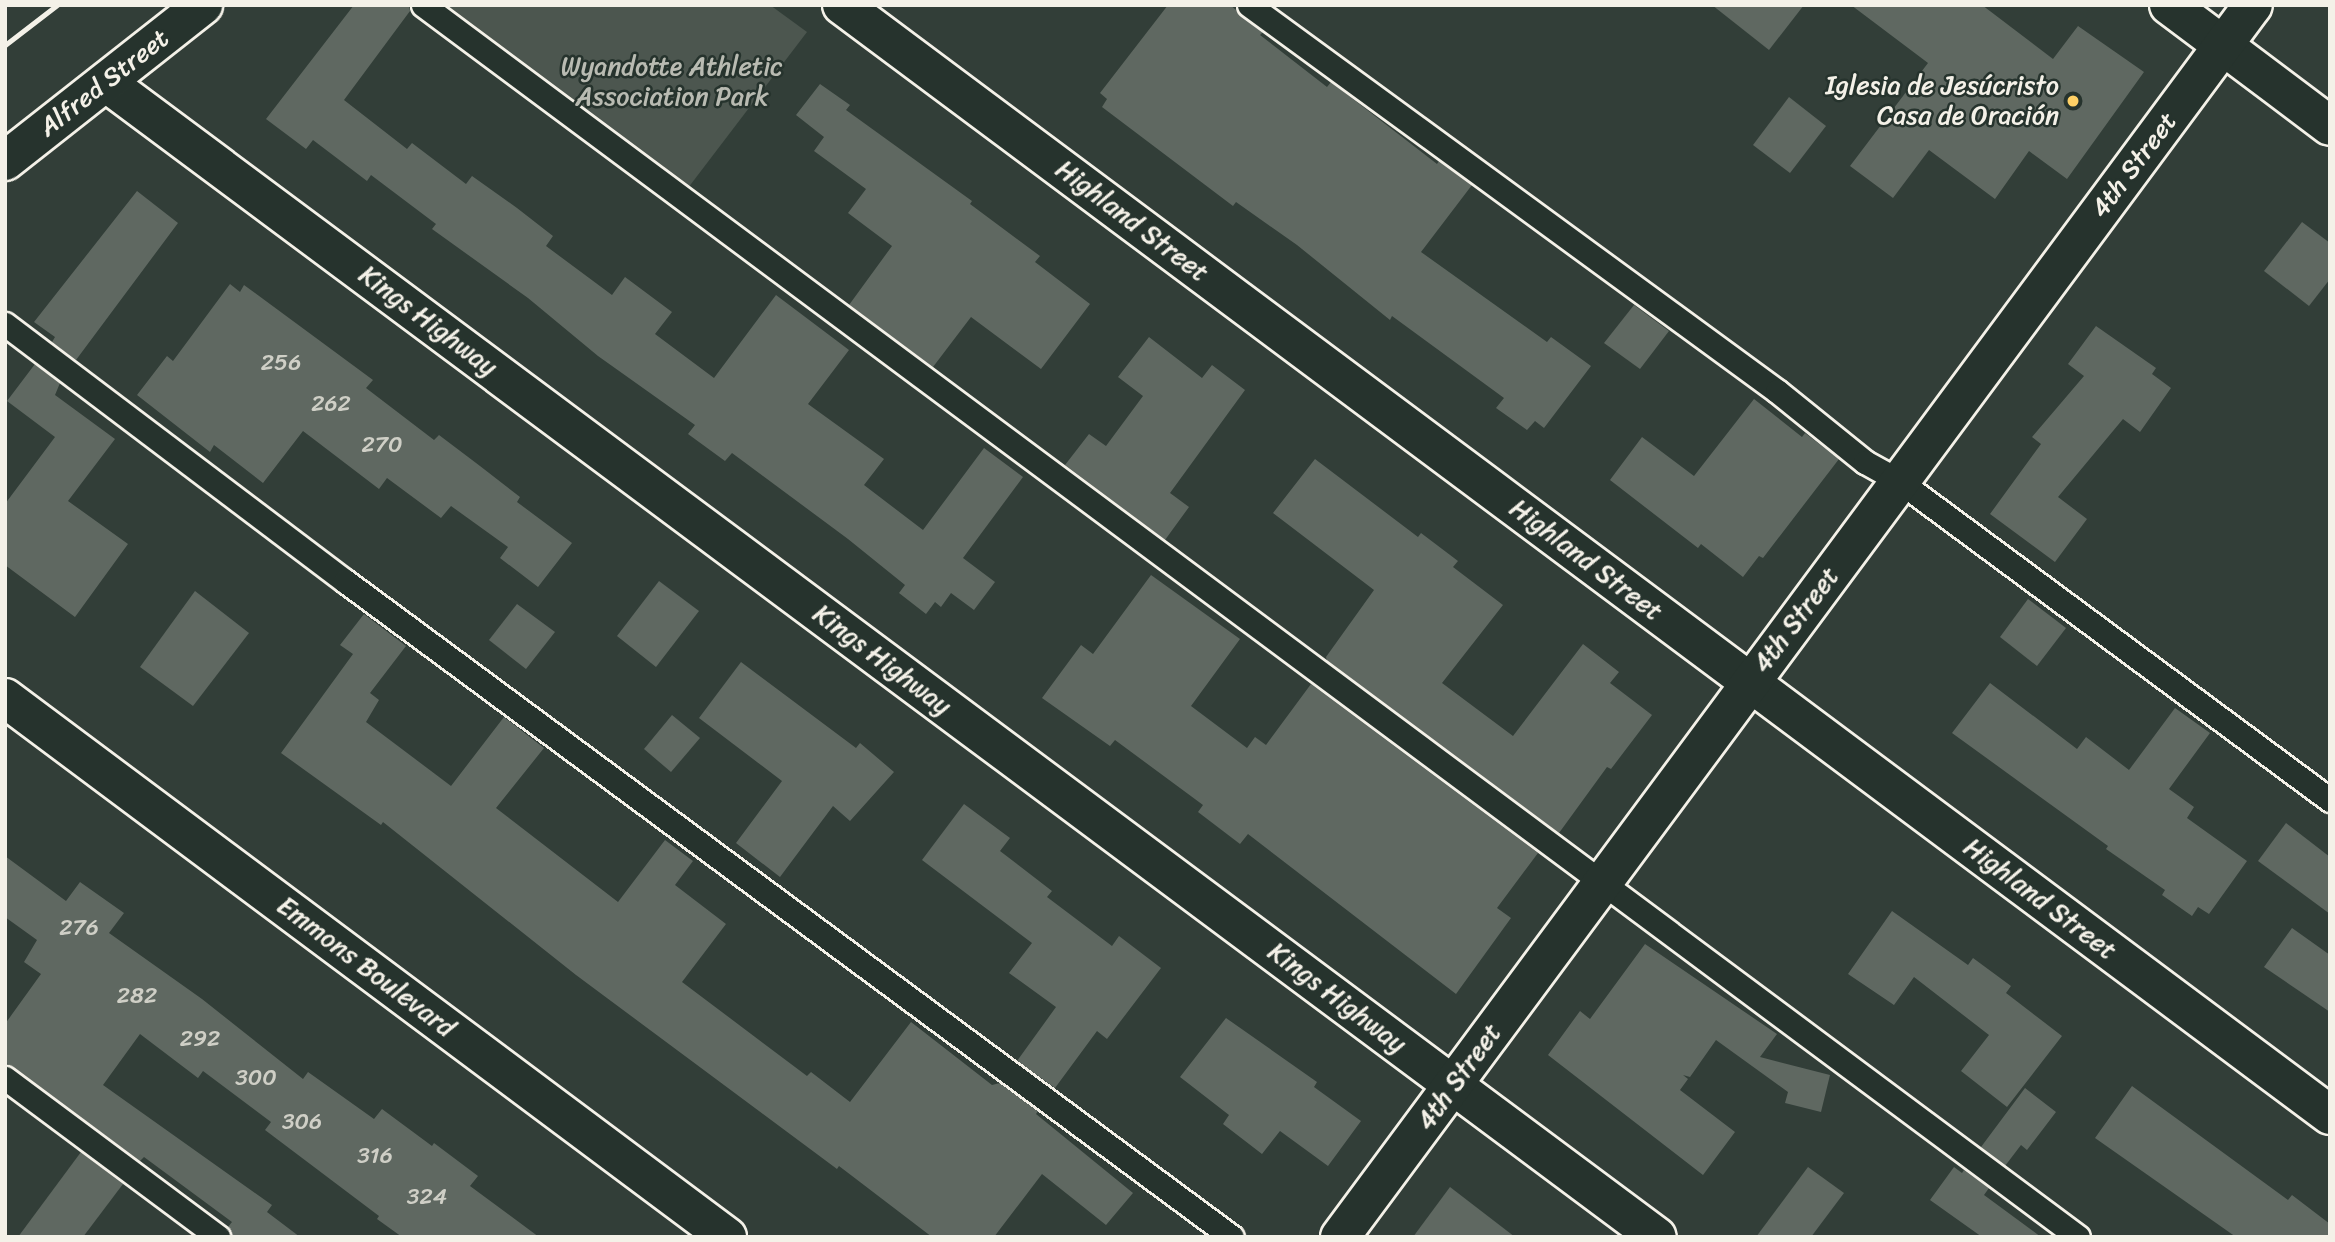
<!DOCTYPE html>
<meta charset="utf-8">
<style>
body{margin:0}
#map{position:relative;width:2335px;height:1242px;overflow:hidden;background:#323e38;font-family:Sriracha,sans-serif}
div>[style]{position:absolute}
.green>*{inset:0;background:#4c564f}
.building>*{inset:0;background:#5f6861}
.roads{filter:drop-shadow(2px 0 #f4f1e8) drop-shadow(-2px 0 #f4f1e8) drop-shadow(0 2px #f4f1e8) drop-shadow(0 -2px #f4f1e8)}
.lane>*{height:23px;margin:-11.5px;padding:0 11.5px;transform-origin:11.5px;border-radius:11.5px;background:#26332d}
.street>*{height:38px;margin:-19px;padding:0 19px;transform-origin:19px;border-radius:19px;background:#26332d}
.secondary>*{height:38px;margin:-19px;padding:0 19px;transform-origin:19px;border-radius:19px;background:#26332d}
.rail>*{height:5px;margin:-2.5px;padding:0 2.5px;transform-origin:2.5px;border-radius:2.5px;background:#f4f1e8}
.dots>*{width:19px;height:19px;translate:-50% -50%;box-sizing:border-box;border:4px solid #26332d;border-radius:50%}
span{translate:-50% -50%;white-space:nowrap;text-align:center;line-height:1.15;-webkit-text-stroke:5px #26332d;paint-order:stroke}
.number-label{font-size:23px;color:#cfcfc6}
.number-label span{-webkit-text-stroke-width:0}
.park-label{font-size:26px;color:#b9bbb2}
.street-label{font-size:26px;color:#f4f1e8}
.poi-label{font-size:26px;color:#f4f1e8}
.right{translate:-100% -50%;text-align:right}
.frame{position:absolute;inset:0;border:7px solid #f4f1e8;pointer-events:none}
</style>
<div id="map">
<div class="green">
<div style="clip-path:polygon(442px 5px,770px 5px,807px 32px,688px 188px)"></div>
</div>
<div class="building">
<div style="clip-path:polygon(354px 5px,409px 5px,410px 11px,344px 100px,407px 149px,412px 143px,466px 184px,472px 176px,517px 208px,553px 236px,546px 246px,612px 295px,625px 277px,672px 312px,655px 334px,714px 378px,776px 295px,849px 350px,808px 404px,884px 459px,864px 485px,923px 530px,984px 448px,1023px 477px,963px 558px,995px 582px,974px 610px,951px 593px,941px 607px,935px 602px,926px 614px,899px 593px,905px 585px,848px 539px,732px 453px,725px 461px,688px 434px,695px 425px,598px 356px,528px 298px,432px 229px,436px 224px,371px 175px,367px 181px,313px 140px,306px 149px,266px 119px)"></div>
<div style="clip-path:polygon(1168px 5px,1230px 5px,1263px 32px,1260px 35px,1327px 87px,1331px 82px,1437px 164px,1439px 161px,1472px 185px,1421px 252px,1547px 342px,1551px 337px,1591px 366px,1544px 428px,1535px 421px,1527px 430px,1496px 408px,1504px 398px,1392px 316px,1390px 320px,1297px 245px,1236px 202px,1233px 206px,1102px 107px,1107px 99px,1100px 93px)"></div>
<div style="clip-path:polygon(1712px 5px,1804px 5px,1769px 50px)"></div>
<div style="clip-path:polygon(1851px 5px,1982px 5px,2053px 59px,2078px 26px,2144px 72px,2067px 179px,2029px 151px,1995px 199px,1929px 150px,1893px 198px,1850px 166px,1928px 63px)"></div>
<div style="clip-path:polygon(820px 84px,850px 105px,846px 110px,972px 201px,970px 204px,1040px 256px,1035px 262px,1090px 304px,1041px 369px,971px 317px,933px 367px,849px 305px,892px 246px,848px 213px,866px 189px,814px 151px,824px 137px,796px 115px)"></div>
<div style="clip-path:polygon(1789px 97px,1826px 126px,1790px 173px,1753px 145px)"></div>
<div style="clip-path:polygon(137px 191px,178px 223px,76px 360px,52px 342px,55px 337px,34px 322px)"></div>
<div style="clip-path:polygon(2302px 222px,2330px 243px,2330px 279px,2309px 306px,2264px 271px)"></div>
<div style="clip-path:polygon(230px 284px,240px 292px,244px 285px,373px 380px,366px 388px,434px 440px,439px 435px,480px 466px,520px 497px,517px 502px,572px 543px,538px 587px,500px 558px,508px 547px,451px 506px,441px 518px,387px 478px,379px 489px,303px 431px,263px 483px,214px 445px,210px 452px,137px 395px,167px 356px,173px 361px)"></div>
<div style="clip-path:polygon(1634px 305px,1669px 331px,1640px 369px,1604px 343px)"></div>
<div style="clip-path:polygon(2096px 326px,2156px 368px,2152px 374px,2171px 388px,2140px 432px,2123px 419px,2058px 497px,2087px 519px,2055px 562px,1990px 514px,2041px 444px,2032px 437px,2084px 376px,2068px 364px)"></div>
<div style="clip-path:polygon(1149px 337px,1202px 378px,1212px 365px,1245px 390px,1170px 493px,1189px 507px,1165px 540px,1065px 465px,1089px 434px,1106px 446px,1143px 396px,1118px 377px)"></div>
<div style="clip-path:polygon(35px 364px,60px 383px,55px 395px,115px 439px,68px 501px,128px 544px,75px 617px,5px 565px,5px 504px,55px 437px,7px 401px)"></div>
<div style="clip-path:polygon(1754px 399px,1802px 437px,1805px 433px,1839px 459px,1763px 558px,1759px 556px,1743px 577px,1701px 544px,1698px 548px,1610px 480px,1642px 437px,1694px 476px)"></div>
<div style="clip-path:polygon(1315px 459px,1418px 537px,1421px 533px,1458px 561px,1453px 567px,1503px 605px,1442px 683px,1513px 736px,1583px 644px,1619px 672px,1610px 683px,1652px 715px,1611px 769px,1607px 767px,1559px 833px,1327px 661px,1326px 657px,1374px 590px,1273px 513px)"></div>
<div style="clip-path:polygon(1151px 575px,1240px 639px,1191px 706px,1247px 748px,1255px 737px,1266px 745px,1311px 684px,1538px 853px,1497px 908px,1511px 918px,1456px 994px,1248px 834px,1240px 844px,1198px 812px,1203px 805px,1115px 740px,1110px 746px,1042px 698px,1081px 645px,1093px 654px)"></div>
<div style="clip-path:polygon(659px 581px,699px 611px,656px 667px,617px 636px)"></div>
<div style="clip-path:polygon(195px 591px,249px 633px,193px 706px,140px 667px)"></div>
<div style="clip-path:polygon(2028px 599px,2066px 628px,2037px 666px,2000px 637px)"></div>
<div style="clip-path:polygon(517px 604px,555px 632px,526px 669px,489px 640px)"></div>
<div style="clip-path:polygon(364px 614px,406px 646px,370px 693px,379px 700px,366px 722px,451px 786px,504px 717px,544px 748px,496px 808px,618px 902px,665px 840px,693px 861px,675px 885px,726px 924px,682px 982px,807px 1076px,811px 1072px,850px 1102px,911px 1022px,992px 1085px,1000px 1083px,1038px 1111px,1036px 1114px,1133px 1193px,1106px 1225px,1042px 1174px,994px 1237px,932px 1237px,839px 1166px,837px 1169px,576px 975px,383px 822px,381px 825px,281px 753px,353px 654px,340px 645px)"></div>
<div style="clip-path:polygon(741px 662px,856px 748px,860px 743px,894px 772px,850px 821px,833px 806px,780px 877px,736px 843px,782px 781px,699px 718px)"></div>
<div style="clip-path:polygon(1990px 683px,2077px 749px,2086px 737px,2129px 770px,2175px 708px,2210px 733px,2169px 789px,2194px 807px,2187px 818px,2247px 861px,2209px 914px,2198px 907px,2192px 916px,2162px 895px,2165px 890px,2106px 849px,2108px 846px,1952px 733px)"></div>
<div style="clip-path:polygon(672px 715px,700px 738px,671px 772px,644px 749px)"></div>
<div style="clip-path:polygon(964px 804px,1010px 838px,1000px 851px,1052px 891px,1047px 897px,1112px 946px,1119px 936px,1161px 968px,1107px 1039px,1097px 1031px,1055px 1088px,1017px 1061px,1056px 1007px,1009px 973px,1032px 943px,922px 860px)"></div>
<div style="clip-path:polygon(2286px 823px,2330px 857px,2330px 914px,2258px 861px)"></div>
<div style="clip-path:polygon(5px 856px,66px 901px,80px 882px,124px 913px,109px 933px,202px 999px,303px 1079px,308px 1072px,374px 1119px,382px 1109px,432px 1146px,434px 1143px,478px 1176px,470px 1186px,539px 1237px,402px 1237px,377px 1219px,379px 1216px,265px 1130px,271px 1122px,203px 1071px,198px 1078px,140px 1034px,103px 1085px,272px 1205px,267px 1212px,300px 1237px,232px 1237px,228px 1227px,232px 1222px,144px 1157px,140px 1161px,5px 1062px,5px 1024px,41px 974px,24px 962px,37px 940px,5px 917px)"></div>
<div style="clip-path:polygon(1892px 911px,1968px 965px,1973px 958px,2011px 986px,2006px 993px,2062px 1036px,2007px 1107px,1961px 1071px,1989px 1035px,1914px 977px,1894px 1005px,1848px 974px)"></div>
<div style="clip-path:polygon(2292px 928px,2330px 955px,2330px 1012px,2264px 967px)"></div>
<div style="clip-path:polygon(1645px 944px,1777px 1034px,1760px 1057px,1830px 1075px,1821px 1112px,1785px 1103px,1788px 1092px,1716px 1040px,1690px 1077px,1683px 1075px,1688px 1079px,1680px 1090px,1735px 1132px,1703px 1175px,1548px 1055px,1580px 1011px,1590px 1019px)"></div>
<div style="clip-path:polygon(1226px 1018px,1317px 1082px,1314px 1087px,1361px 1121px,1328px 1166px,1280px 1131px,1262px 1154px,1223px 1124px,1229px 1115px,1180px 1077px)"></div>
<div style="clip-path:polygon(2132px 1086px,2288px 1200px,2292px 1195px,2330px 1224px,2330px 1237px,2236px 1237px,2095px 1138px)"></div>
<div style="clip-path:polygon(2025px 1088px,2056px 1112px,2027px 1150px,2021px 1145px,2005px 1166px,1981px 1147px)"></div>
<div style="clip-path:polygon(81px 1152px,123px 1184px,83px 1237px,18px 1237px)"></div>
<div style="clip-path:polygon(1808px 1167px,1844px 1193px,1811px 1237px,1756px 1237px)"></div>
<div style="clip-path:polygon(1954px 1167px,1962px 1173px,1964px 1170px,1989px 1188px,1984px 1195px,2041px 1237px,1982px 1237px,1930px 1200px)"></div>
<div style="clip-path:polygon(1450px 1187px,1515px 1237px,1413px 1237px)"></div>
</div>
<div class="roads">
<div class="lane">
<div style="left:423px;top:5px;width:2063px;rotate:36.66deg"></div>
<div style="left:1249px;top:5px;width:654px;rotate:36.17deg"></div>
<div style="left:1777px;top:391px;width:113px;rotate:38.9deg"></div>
<div style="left:1865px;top:462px;width:39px;rotate:29deg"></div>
<div style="left:1899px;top:481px;width:536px;rotate:36.51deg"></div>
<div style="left:5px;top:324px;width:426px;rotate:37.1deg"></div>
<div style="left:345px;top:581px;width:1103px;rotate:36.49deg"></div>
<div style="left:5px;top:1078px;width:266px;rotate:36.7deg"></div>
</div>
<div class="street">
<div style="left:842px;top:5px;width:1856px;rotate:36.72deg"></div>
<div style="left:2169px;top:5px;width:201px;rotate:36.9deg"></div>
<div style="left:107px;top:83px;width:1932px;rotate:36.67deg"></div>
<div style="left:5px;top:161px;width:252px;rotate:-38.2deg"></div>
<div style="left:1340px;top:1237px;width:1533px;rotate:-53.46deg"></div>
</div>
<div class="secondary">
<div style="left:5px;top:698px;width:901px;rotate:36.74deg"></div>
</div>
</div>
<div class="rail">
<div style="left:5px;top:45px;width:66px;rotate:-37.6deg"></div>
</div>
<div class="dots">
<div style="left:2073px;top:101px;background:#ffd166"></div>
</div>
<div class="number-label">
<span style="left:281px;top:363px">256</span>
<span style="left:331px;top:404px">262</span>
<span style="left:382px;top:445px">270</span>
<span style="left:79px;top:928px">276</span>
<span style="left:137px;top:996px">282</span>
<span style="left:200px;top:1039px">292</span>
<span style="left:256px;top:1078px">300</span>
<span style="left:302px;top:1122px">306</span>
<span style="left:375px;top:1156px">316</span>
<span style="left:427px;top:1197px">324</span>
</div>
<div class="park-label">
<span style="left:672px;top:82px">Wyandotte Athletic<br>Association Park</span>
</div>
<div class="street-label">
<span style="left:104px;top:83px;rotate:-38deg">Alfred Street</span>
<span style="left:2134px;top:165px;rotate:-53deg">4th Street</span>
<span style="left:1132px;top:221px;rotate:37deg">Highland Street</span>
<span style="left:428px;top:321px;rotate:37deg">Kings Highway</span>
<span style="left:1586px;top:560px;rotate:37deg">Highland Street</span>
<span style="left:1796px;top:620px;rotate:-53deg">4th Street</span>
<span style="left:882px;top:660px;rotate:37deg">Kings Highway</span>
<span style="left:2040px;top:899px;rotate:37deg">Highland Street</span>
<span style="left:366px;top:967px;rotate:37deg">Emmons Boulevard</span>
<span style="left:1337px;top:998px;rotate:37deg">Kings Highway</span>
<span style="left:1459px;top:1077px;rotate:-54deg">4th Street</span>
</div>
<div class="poi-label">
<span class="right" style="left:2059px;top:101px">Iglesia de Jesúcristo<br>Casa de Oración</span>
</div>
<div class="frame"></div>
</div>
